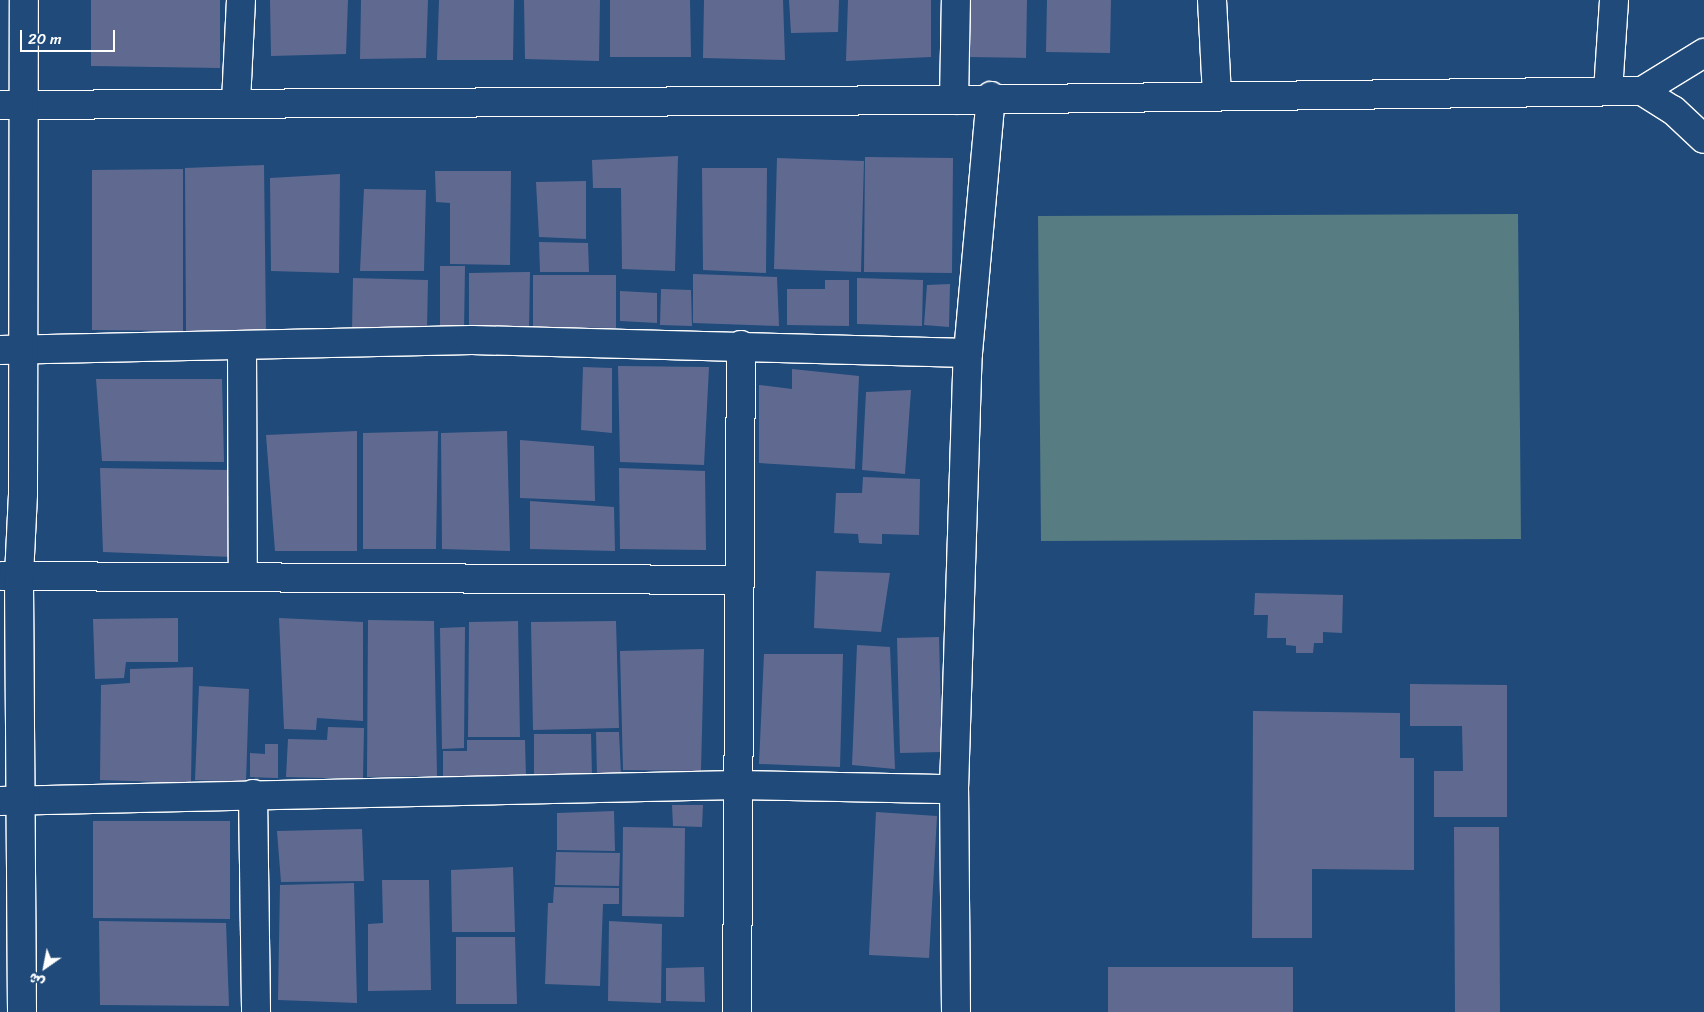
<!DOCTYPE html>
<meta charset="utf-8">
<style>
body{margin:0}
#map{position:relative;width:1704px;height:1012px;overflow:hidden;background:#1f4a7a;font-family:Sriracha,"Playpen Sans Arabic",sans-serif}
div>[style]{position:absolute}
.green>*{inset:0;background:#577c82}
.building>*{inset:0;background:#606a91}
.roads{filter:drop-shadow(1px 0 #fff) drop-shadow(-1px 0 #fff) drop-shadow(0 1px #fff) drop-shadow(0 -1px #fff)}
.minor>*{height:28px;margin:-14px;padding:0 14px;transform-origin:14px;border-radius:14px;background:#1f4a7a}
span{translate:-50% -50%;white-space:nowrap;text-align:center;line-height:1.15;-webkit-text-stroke:4.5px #1f4a7a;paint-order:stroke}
.north{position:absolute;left:20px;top:942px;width:50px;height:50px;-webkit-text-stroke:4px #1f4a7a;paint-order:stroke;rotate:213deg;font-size:14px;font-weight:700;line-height:20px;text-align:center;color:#fff}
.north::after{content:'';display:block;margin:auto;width:18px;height:22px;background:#fff;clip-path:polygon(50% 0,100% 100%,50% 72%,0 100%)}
.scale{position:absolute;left:20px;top:30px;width:95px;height:22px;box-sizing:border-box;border:2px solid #fff;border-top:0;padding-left:6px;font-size:15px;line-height:18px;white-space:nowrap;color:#fff;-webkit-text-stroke:4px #1f4a7a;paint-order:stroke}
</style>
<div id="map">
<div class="green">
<div style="clip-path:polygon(1518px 214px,1521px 539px,1041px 541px,1038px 216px)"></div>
</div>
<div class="building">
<div style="clip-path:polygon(91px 0,220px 0,220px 68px,91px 66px)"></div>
<div style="clip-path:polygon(270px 0,348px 0,346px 54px,271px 56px)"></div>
<div style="clip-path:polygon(361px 0,428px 0,426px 58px,360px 59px)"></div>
<div style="clip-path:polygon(439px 0,514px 0,513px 60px,437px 60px)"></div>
<div style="clip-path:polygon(524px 0,600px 0,599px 61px,525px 59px)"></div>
<div style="clip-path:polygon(610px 0,690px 0,691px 57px,610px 57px)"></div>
<div style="clip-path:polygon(704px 0,783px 0,785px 60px,703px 58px)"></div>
<div style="clip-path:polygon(789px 0,839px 0,838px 32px,791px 33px)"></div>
<div style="clip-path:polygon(848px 0,931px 0,931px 57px,846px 61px)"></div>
<div style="clip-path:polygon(970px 0,1027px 0,1026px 58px,969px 57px)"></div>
<div style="clip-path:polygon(1047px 0,1111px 0,1110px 53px,1046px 52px)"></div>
<div style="clip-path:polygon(678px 156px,675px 271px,622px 269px,621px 188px,593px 188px,592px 160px)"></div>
<div style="clip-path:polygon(865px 157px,953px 158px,952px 273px,864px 272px)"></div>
<div style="clip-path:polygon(777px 158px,864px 161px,861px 272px,774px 269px)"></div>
<div style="clip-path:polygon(264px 165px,266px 330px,186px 331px,185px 168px)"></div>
<div style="clip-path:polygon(702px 168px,767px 168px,766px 273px,703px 270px)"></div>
<div style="clip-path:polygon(183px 169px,183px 331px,92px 330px,92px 170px)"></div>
<div style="clip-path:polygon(435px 171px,511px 171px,510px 265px,450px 264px,450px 203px,436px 202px)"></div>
<div style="clip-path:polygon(340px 174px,339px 273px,271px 271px,270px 178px)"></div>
<div style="clip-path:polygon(586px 181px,586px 239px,539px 237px,536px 182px)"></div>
<div style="clip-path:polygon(364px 189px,426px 190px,424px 271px,360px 271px)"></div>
<div style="clip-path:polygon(539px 242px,588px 243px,589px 272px,540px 272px)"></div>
<div style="clip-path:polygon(440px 266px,465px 266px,464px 329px,440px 329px)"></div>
<div style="clip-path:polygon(530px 272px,529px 330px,469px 327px,469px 273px)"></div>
<div style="clip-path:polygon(693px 274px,777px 277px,779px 326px,693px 323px)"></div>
<div style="clip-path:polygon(533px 275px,616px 275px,616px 328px,533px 327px)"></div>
<div style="clip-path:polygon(353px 278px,428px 280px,427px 329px,352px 330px)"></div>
<div style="clip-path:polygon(857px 278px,923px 280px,922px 326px,857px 324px)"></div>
<div style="clip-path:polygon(825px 280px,849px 280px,849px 326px,787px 325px,787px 289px,825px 289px)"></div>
<div style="clip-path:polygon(950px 284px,949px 327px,924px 325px,927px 285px)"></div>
<div style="clip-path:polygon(661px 289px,691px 290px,692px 326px,660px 325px)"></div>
<div style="clip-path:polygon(620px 291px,657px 293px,657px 323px,620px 321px)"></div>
<div style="clip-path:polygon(618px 366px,709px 367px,704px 465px,620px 462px)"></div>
<div style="clip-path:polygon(583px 367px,612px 368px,612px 433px,581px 430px)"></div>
<div style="clip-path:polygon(792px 369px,859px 376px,855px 469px,759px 463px,759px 385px,792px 389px)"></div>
<div style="clip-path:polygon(96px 379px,222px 379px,224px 462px,102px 461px)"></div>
<div style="clip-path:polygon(911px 390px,905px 474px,862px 470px,866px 392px)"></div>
<div style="clip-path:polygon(357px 431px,357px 551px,275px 551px,266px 435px)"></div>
<div style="clip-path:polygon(438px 431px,436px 549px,363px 549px,363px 433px)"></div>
<div style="clip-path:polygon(507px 431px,510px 551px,442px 549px,441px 433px)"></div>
<div style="clip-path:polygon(520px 440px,594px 446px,595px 501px,520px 498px)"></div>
<div style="clip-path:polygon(100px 468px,229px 470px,233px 557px,103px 552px)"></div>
<div style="clip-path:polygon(619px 468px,705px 471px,706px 550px,620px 549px)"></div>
<div style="clip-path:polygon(863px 477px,920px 479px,919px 535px,882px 534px,882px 544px,859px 543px,858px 534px,834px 533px,836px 493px,862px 493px)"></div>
<div style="clip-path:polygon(530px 501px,614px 507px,615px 551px,530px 549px)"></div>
<div style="clip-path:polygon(816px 571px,890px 573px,881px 632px,814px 628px)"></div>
<div style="clip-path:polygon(1255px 593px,1343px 595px,1342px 633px,1323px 632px,1323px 643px,1314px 643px,1313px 653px,1296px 653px,1296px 646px,1286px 645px,1286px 638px,1267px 638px,1268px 615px,1254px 615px)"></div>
<div style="clip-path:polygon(178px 618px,178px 662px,126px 662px,124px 678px,95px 679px,93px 619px)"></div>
<div style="clip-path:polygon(279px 618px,363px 622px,363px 721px,317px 718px,316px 730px,284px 729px)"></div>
<div style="clip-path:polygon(368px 620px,434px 621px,437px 776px,367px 777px)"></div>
<div style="clip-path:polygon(518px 621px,520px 737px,468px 737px,469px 622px)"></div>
<div style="clip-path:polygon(616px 621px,619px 728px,533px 730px,531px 622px)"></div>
<div style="clip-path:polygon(465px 627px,464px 748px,442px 749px,440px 628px)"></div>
<div style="clip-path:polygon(939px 637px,942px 752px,900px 753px,897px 638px)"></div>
<div style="clip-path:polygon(857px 645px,890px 647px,895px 769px,852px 765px)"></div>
<div style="clip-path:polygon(704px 649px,701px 771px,623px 770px,620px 651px)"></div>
<div style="clip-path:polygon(764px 654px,843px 654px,840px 767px,759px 764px)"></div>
<div style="clip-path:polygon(193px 667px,191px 783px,100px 780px,101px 685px,130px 683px,130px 669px)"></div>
<div style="clip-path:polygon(1410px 684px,1507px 685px,1507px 817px,1434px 817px,1434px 771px,1463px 771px,1462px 726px,1410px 726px)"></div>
<div style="clip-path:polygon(199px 686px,249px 689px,246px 782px,195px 780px)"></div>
<div style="clip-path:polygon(1253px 711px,1400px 713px,1400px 758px,1414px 758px,1414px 870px,1312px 869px,1312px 938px,1252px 938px)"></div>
<div style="clip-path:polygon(328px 727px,364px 728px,363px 779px,286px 777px,288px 739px,327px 740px)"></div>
<div style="clip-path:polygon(596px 732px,619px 732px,621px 775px,597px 776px)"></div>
<div style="clip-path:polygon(534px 734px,591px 734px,592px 776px,534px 776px)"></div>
<div style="clip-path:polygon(467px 740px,525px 740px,526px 777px,443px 778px,443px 751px,467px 751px)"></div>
<div style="clip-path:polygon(265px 744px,278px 744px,278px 778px,250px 777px,250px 753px,265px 754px)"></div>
<div style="clip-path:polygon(672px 805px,703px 805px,702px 827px,673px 826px)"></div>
<div style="clip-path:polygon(614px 811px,615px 851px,557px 850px,557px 813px)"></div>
<div style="clip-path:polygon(876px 812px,937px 816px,929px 958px,869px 955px)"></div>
<div style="clip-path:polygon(93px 821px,230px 821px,230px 919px,93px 918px)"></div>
<div style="clip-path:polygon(623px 827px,685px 828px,684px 917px,622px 916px)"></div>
<div style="clip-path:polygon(1454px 827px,1499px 827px,1500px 1012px,1455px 1012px)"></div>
<div style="clip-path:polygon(362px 829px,364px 881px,281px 882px,277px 831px)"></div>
<div style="clip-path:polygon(556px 852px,620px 853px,619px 886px,555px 885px)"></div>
<div style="clip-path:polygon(513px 867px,515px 932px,452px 932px,451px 870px)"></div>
<div style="clip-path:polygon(382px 880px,429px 880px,431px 990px,368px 991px,368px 924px,383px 923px)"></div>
<div style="clip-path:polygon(354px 883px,357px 1003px,278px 1000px,280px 885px)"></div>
<div style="clip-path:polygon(554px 887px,619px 888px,619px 904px,603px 904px,600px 986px,545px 984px,548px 903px,553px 903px)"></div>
<div style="clip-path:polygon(99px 921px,226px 923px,229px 1006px,100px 1005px)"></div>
<div style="clip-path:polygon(609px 921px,662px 924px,661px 1003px,608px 1001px)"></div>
<div style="clip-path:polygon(456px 937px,515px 937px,517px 1004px,456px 1004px)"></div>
<div style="clip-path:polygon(704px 967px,705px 1002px,666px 1001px,666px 968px)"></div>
<div style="clip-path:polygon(1108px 967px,1293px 967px,1293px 1012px,1108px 1012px)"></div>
</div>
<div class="roads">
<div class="minor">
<div style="left:1212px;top:0;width:94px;rotate:87deg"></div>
<div style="left:1608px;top:91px;width:91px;rotate:-86.2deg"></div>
<div style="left:1642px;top:91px;width:36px;rotate:32deg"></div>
<div style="left:1673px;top:110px;width:42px;rotate:43.1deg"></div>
<div style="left:954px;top:100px;width:100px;rotate:-88.9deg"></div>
<div style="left:236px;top:102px;width:102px;rotate:-87.2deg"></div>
<div style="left:0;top:105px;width:954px;rotate:-0.3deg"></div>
<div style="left:954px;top:100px;width:688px;rotate:-0.75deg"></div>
<div style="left:1642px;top:91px;width:73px;rotate:-31.5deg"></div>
<div style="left:242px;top:345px;width:232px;rotate:89.8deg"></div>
<div style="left:0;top:350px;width:472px;rotate:-1.2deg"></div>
<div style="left:472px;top:340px;width:496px;rotate:1.5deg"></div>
<div style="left:2px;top:576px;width:738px;rotate:0.31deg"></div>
<div style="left:253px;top:794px;width:218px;rotate:89.2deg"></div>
<div style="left:0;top:801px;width:738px;rotate:-1.24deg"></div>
<div style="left:738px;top:785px;width:216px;rotate:1.1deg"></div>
<div style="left:22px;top:1012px;width:436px;rotate:-90.4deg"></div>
<div style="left:19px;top:576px;width:82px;rotate:-87.2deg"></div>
<div style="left:23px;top:494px;width:494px;rotate:-89.9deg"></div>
<div style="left:737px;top:1012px;width:667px;rotate:-89.66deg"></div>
<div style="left:956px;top:1012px;width:223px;rotate:-90.5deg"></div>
<div style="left:954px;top:789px;width:436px;rotate:-88.2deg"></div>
<div style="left:968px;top:353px;width:258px;rotate:-84.9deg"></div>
</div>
</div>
<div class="north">ش</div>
<div class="scale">20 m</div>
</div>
